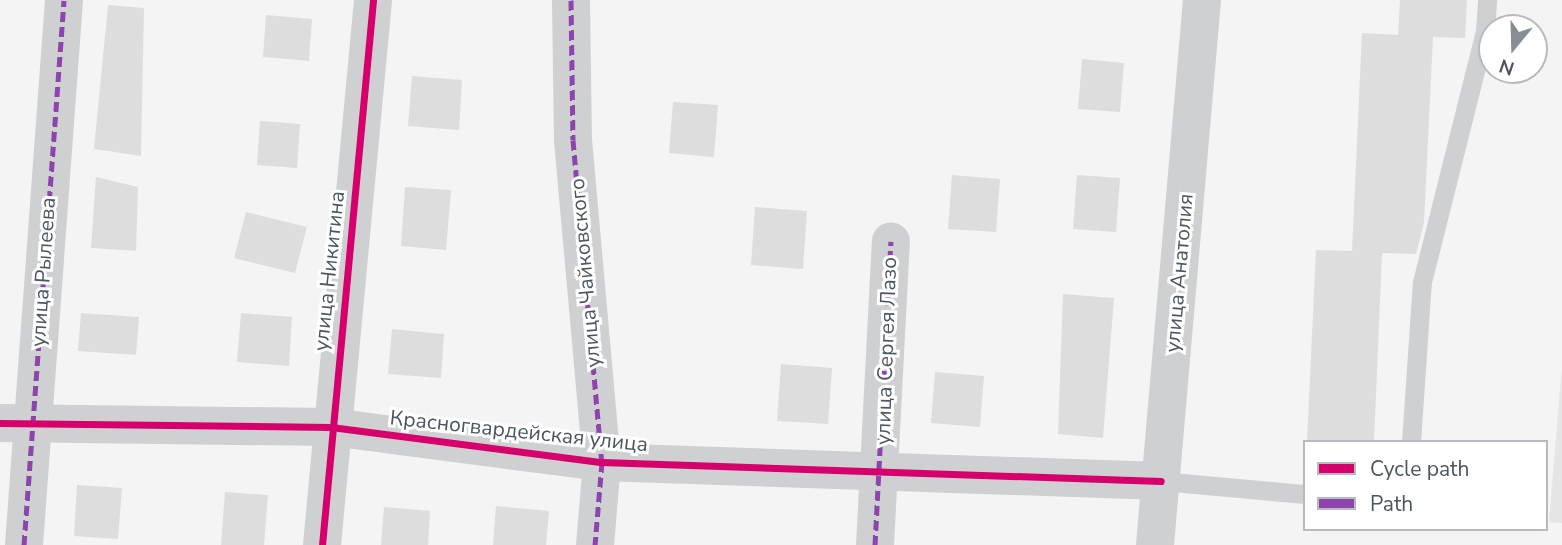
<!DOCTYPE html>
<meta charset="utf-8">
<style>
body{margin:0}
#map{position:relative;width:1562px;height:545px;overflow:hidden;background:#f4f4f4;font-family:"Nunito Sans",sans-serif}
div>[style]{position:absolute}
.education>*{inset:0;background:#e6e5e6}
.building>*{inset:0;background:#ddddde}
.service>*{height:19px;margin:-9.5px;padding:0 9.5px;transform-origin:9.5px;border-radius:9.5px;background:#ced0d2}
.minor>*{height:38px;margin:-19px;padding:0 19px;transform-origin:19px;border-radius:19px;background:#ced0d2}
.tertiary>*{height:38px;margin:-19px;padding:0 19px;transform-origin:19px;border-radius:19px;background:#ced0d2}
.quiet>*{height:5px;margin-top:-2.5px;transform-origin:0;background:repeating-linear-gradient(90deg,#8e44ad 0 10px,transparent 0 15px)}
.cycleway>*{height:7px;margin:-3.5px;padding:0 3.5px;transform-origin:3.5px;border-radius:3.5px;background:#d6006c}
span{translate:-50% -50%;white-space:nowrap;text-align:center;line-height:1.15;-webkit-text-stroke:6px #fff;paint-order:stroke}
.street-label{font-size:21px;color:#4a5661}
.legend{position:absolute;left:1303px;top:440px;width:245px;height:91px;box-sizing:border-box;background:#fff;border:2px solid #b7bbc0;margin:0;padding:9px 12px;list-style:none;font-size:21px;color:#4a5661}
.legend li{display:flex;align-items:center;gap:14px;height:35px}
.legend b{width:35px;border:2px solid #b7bbc0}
.north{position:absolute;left:1478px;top:14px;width:70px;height:70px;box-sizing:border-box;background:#fff;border:2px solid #b7bbc0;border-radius:50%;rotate:199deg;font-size:19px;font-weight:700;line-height:28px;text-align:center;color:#4a5661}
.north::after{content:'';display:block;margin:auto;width:24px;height:32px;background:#868d94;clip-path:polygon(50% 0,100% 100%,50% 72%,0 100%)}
</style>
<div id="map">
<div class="education">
<div style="clip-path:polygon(1562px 366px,1562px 523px,1549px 522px)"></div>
</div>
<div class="building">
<div style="clip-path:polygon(1400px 0,1467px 0,1465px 38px,1433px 37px,1424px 223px,1416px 254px,1382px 253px,1374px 442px,1307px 442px,1316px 250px,1352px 251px,1362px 33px,1398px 35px)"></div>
<div style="clip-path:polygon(108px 5px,144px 8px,141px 156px,94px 149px)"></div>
<div style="clip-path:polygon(266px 15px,312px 19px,309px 61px,263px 57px)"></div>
<div style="clip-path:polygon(1082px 59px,1124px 63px,1120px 112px,1078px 109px)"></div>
<div style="clip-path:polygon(412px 76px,462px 80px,459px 130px,408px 126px)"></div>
<div style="clip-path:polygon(673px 102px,718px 105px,714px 157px,669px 153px)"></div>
<div style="clip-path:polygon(260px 121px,300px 124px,297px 168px,257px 165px)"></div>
<div style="clip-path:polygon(952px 175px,1000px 179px,996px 232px,948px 229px)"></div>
<div style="clip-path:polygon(1077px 175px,1120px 178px,1116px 232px,1073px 229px)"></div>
<div style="clip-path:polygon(96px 177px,138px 187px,136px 251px,91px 248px)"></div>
<div style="clip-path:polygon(405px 187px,451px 190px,446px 250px,401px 246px)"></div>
<div style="clip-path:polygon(755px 207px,807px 211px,803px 269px,751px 265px)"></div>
<div style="clip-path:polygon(246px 212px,307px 227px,295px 273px,234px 258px)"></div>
<div style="clip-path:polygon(1063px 294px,1114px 298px,1103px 438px,1058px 434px)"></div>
<div style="clip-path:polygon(81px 313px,139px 317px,136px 355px,78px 351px)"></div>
<div style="clip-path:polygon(241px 313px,292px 317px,289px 366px,237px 362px)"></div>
<div style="clip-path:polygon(392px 329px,444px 334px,441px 378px,388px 374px)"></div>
<div style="clip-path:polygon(781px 364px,832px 368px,828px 424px,777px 421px)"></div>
<div style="clip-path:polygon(935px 372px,984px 376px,980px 427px,931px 423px)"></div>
<div style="clip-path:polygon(77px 485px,122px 488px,118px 539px,74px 536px)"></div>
<div style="clip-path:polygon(225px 492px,268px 495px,264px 545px,221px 545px)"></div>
<div style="clip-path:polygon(496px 506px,549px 511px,546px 545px,493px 545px)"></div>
<div style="clip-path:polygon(384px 507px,430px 511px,428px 545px,381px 545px)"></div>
</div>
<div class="service">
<div style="left:1411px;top:442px;width:160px;rotate:-86.1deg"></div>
<div style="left:1422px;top:282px;width:259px;rotate:-75.9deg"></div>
<div style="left:1485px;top:31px;width:31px;rotate:-86deg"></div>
<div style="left:1161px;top:481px;width:145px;rotate:5.2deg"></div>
</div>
<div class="minor">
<div style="left:571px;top:0;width:140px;rotate:89.2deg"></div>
<div style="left:573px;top:140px;width:323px;rotate:84.9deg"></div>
<div style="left:602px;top:462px;width:83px;rotate:94.8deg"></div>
<div style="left:0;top:423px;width:331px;rotate:0.7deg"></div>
<div style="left:331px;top:427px;width:273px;rotate:7.4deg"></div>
<div style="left:602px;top:462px;width:559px;rotate:1.95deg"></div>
<div style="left:24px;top:545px;width:546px;rotate:-85.8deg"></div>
<div style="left:322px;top:545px;width:547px;rotate:-84.65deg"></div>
<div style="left:875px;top:545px;width:304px;rotate:-87deg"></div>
</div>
<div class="tertiary">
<div style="left:1155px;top:545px;width:547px;rotate:-85.07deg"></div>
</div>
<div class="quiet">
<div style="left:571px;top:0;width:140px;rotate:89.2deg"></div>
<div style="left:573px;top:140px;width:323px;rotate:84.9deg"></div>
<div style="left:602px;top:462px;width:83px;rotate:94.8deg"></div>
<div style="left:24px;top:545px;width:546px;rotate:-85.8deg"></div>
<div style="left:875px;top:545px;width:304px;rotate:-87deg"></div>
</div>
<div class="cycleway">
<div style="left:0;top:423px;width:331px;rotate:0.7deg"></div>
<div style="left:331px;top:427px;width:273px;rotate:7.4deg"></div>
<div style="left:602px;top:462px;width:559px;rotate:1.95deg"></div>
<div style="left:322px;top:545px;width:547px;rotate:-84.65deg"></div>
</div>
<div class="street-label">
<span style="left:329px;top:271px;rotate:-84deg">улица Никитина</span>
<span style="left:43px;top:272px;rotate:-86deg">улица Рылеева</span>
<span style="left:585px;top:273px;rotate:-95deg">улица Чайковского</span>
<span style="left:1179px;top:273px;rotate:-85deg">улица Анатолия</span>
<span style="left:886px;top:351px;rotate:-88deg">улица Сергея Лазо</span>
<span style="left:519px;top:431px;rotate:6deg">Красногвардейская улица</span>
</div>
<ul class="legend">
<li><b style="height:9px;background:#d6006c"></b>Cycle path</li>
<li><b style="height:9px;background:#8e44ad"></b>Path</li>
</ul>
<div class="north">N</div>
</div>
